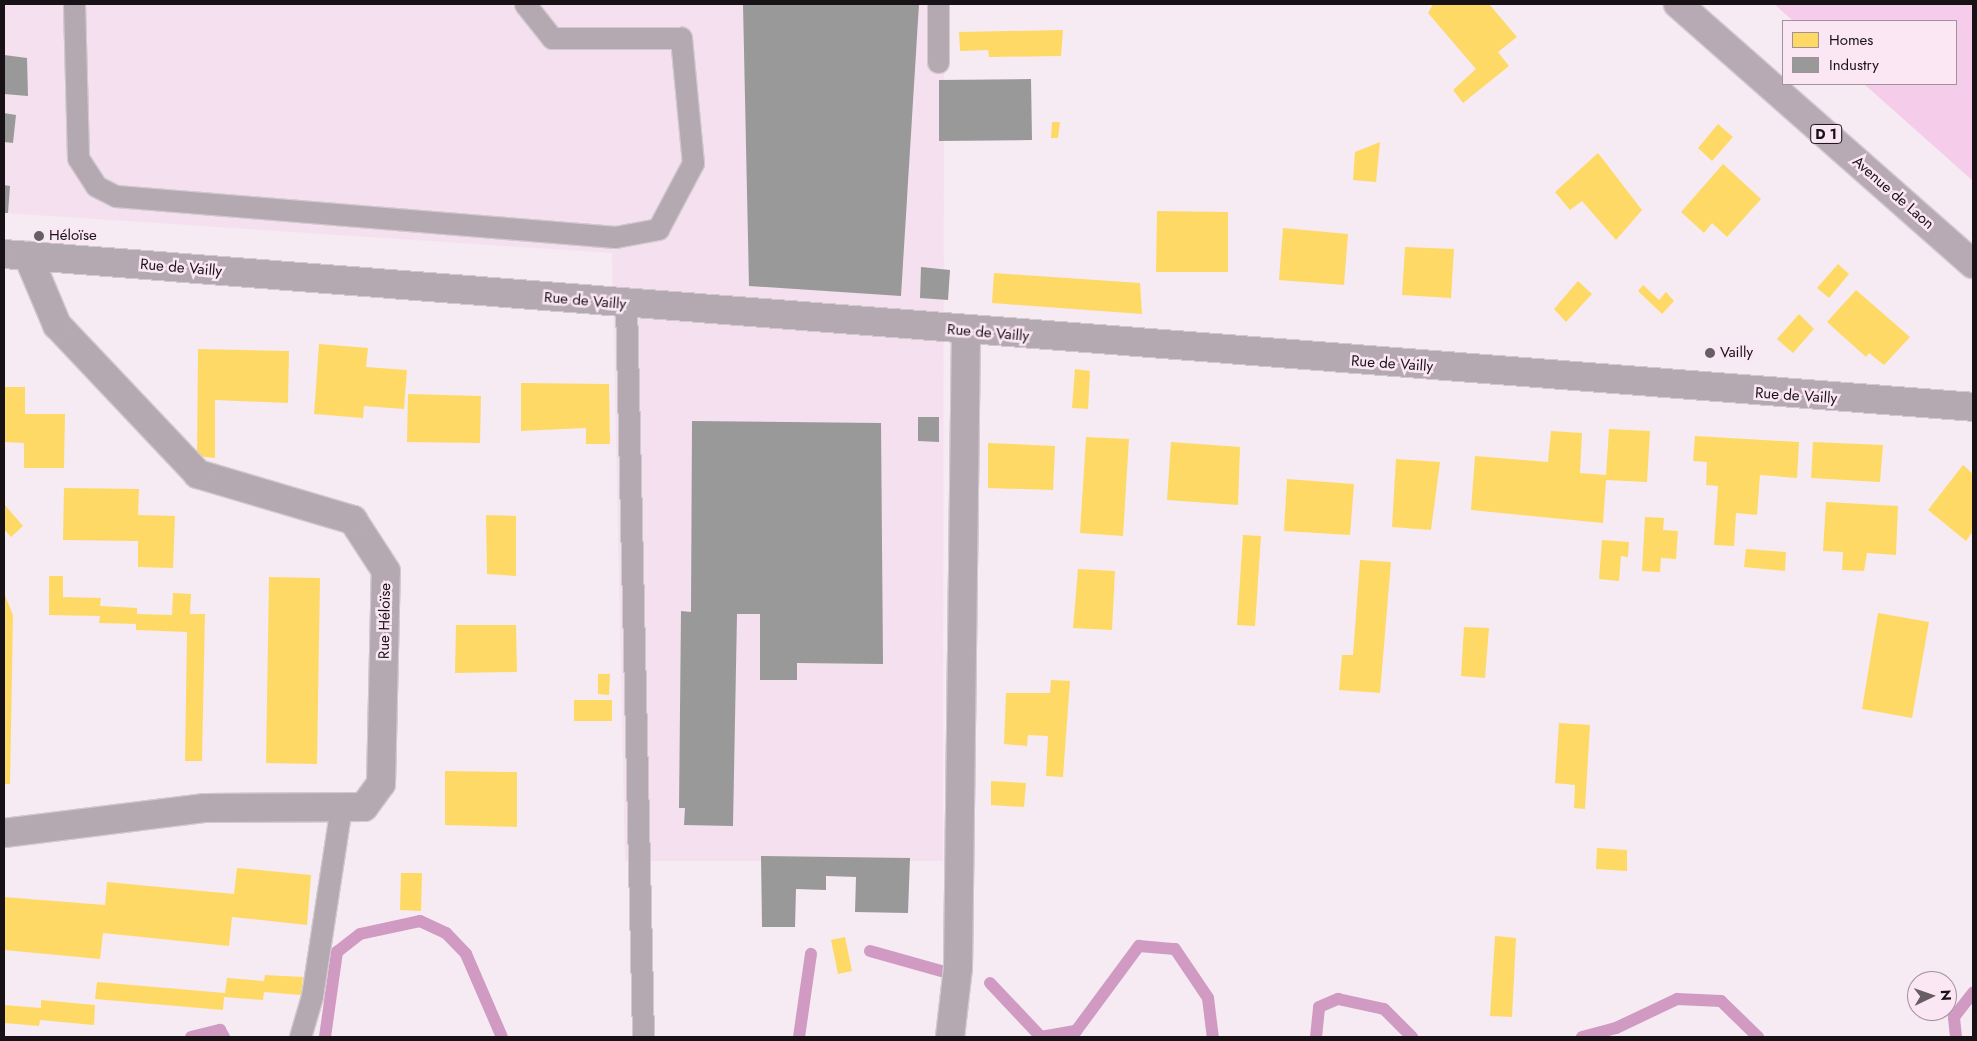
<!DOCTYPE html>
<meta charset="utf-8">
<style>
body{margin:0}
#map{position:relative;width:1977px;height:1041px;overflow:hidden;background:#f6ebf3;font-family:Jost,sans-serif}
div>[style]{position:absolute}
.built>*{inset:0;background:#f4e0ee}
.green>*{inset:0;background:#f5cdea}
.homes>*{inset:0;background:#ffd966}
.industry>*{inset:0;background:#999}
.stream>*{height:12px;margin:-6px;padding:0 6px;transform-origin:6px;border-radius:6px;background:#d09ac3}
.roads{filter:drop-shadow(1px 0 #d2c9cf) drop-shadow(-1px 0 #d2c9cf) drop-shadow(0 1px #d2c9cf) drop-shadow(0 -1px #d2c9cf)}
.service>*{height:21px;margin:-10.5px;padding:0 10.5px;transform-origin:10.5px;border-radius:10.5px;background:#b5a9b1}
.minor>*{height:28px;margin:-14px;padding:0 14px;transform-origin:14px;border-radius:14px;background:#b5a9b1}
.primary>*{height:28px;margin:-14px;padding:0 14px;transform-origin:14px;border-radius:14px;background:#b7aab4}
.dots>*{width:14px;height:14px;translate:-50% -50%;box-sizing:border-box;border:2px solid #fbe6f4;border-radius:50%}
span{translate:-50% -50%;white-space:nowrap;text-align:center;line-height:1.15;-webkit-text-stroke:5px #fbe6f4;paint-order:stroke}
.shield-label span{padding:1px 4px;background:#fbe6f4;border:1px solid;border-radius:4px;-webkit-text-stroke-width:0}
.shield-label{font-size:14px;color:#181216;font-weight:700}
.street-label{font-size:15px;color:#181216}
.poi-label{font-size:15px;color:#181216}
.left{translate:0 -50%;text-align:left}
.frame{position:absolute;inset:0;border:5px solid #181216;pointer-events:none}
.legend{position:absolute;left:1782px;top:20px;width:175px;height:65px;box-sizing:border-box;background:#fbe6f4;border:1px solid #a0919b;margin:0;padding:6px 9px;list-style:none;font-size:15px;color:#181216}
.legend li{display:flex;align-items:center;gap:10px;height:25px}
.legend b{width:25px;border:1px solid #a0919b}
.north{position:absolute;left:1907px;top:971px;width:50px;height:50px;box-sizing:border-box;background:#fbe6f4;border:1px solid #a0919b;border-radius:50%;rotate:87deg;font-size:14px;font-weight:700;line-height:20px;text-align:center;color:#181216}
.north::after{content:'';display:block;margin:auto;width:18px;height:22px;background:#665e63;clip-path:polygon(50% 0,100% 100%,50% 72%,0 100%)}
</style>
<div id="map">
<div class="built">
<div style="clip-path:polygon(4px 4px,944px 4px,943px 861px,625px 861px,612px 253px,4px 213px)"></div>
</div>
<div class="green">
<div style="clip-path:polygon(1774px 4px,1973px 4px,1973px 181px,1864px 84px,1956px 84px,1956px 21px,1793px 21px)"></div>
</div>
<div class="homes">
<div style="clip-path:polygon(1433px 4px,1489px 4px,1517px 37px,1498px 52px,1509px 66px,1463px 103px,1453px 90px,1476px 69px,1428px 13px)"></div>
<div style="clip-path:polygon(1063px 30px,1061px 56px,989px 57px,988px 50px,960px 51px,959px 32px)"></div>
<div style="clip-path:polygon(1052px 122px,1060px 122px,1058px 138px,1051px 138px)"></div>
<div style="clip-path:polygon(1718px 124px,1733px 137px,1712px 161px,1698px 148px)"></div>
<div style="clip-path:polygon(1380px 142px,1376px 182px,1353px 180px,1355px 152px)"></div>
<div style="clip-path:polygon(1598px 153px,1642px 210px,1616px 240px,1582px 201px,1570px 210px,1555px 192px)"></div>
<div style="clip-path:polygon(1723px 164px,1761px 199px,1727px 237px,1712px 223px,1704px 233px,1681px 212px)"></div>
<div style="clip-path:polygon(1157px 211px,1228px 212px,1228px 272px,1156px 272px)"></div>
<div style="clip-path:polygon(1283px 228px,1348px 234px,1344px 285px,1279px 280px)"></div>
<div style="clip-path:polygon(1405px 247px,1454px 249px,1451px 298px,1402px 295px)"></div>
<div style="clip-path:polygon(1838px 264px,1849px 274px,1829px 298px,1817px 288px)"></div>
<div style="clip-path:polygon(994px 273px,1140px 283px,1142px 314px,992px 303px)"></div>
<div style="clip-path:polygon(1578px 281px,1592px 294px,1566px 322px,1554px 309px)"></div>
<div style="clip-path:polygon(1643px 285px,1659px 300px,1666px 292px,1674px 301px,1662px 314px,1638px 291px)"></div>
<div style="clip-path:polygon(1856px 290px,1910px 337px,1884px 365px,1869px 353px,1866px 357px,1827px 322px)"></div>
<div style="clip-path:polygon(1799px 314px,1814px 329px,1793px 353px,1777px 339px)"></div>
<div style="clip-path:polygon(319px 344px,368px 348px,366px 367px,407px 370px,404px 409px,364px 406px,363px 418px,314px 414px)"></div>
<div style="clip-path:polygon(198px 349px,289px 351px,288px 403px,215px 400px,215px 458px,197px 456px)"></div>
<div style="clip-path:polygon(1075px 369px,1090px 371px,1088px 409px,1072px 408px)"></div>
<div style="clip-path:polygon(521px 383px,609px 384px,610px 444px,586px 444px,586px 428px,521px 431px)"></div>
<div style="clip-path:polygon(4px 387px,25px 387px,25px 414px,65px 414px,64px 468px,24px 468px,24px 443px,4px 442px)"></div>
<div style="clip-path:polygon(408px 394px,481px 396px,480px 443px,407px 442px)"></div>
<div style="clip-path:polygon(1609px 429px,1650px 431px,1647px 482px,1606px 480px,1603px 523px,1471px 510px,1475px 456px,1548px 462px,1551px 431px,1582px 433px,1580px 473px,1606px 475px)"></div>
<div style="clip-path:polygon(1695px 436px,1799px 442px,1797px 478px,1760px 475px,1757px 515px,1736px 513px,1734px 546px,1714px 545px,1718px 486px,1706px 485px,1707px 462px,1693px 461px)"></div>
<div style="clip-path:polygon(1086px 437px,1129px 439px,1123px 536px,1080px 533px)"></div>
<div style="clip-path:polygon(1171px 442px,1240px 447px,1238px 505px,1167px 500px)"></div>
<div style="clip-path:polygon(1813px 442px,1883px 445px,1880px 482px,1811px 478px)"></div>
<div style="clip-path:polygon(988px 443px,1055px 446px,1053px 490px,988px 488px)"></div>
<div style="clip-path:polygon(1396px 459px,1440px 462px,1431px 530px,1392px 527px)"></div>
<div style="clip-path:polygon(1963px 465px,1973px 474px,1973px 531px,1966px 541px,1928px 510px)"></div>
<div style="clip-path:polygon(1287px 479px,1354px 484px,1350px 535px,1284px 531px)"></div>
<div style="clip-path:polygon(64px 488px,139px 489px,138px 515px,175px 516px,173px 568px,138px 567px,138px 541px,63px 540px)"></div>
<div style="clip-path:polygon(1826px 502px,1898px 506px,1896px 555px,1867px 553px,1864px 571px,1842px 570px,1843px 552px,1823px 551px)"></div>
<div style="clip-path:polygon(4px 504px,23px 526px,11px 537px,4px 529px)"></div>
<div style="clip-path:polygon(486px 515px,516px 516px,516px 576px,487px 574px)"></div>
<div style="clip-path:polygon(1645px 517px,1664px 518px,1663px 530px,1678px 531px,1676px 559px,1661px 558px,1660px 572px,1642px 571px)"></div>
<div style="clip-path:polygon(1243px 535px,1261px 536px,1255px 626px,1237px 625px)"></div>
<div style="clip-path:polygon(1602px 540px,1629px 542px,1628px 557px,1621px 556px,1619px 581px,1599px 579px)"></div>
<div style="clip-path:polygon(1746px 549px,1786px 552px,1785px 571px,1744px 567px)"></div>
<div style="clip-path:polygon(1360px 560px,1391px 562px,1380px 693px,1339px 690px,1342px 655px,1353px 655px)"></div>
<div style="clip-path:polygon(1078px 569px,1115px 571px,1112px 630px,1073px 628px)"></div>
<div style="clip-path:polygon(49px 576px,63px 576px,63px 597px,101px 598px,100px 606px,137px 608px,137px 614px,172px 615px,173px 593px,191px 594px,190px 614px,205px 614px,202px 761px,185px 761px,187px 632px,136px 630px,136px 624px,99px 623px,100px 616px,49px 615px)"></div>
<div style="clip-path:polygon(269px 577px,320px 578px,317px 764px,266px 763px)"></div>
<div style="clip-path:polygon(4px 593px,13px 615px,10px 784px,4px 784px)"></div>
<div style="clip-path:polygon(1878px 613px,1929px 622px,1912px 718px,1862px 709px)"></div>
<div style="clip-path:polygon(456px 625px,516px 625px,517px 672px,455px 673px)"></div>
<div style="clip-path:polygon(1464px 627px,1489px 628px,1485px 678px,1461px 676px)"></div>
<div style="clip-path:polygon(598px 674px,610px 674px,609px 695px,598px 694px)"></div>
<div style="clip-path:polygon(1051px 680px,1070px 681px,1063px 777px,1046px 776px,1048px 736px,1028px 735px,1027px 746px,1004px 744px,1006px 693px,1050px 693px)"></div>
<div style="clip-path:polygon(574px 700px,612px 700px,612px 721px,574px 721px)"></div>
<div style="clip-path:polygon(1559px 723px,1590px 725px,1585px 809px,1574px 808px,1575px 785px,1555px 783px)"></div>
<div style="clip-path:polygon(445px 771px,517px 772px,517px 827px,445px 825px)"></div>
<div style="clip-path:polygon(991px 781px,1026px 783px,1024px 807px,991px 805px)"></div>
<div style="clip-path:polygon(1597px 848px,1627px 850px,1627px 871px,1596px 869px)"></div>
<div style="clip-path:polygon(237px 868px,311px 875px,307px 925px,232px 917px,229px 946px,103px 933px,100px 959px,4px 950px,4px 897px,105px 905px,107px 882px,234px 894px)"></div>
<div style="clip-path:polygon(401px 873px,422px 873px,421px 911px,400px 910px)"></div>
<div style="clip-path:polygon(1495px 936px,1516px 938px,1512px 1017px,1490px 1016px)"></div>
<div style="clip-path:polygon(845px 937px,852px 971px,838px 974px,831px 940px)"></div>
<div style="clip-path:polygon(265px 975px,303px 977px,301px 995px,264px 992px,263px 1000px,224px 997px,223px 1010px,95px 999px,97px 982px,225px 993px,227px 978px,264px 981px)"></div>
<div style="clip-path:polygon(41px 1000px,95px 1005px,94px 1025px,40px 1020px,39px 1026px,4px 1023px,4px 1005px,41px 1008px)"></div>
</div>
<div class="industry">
<div style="clip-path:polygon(743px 4px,919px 4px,901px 296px,749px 286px)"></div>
<div style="clip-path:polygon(4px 55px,27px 58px,28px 96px,4px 94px)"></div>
<div style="clip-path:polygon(1031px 79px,1032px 140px,939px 141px,939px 80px)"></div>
<div style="clip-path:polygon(4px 113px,16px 115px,13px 143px,4px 142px)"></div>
<div style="clip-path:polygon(4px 185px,10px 186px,8px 213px,4px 213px)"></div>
<div style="clip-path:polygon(921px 267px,950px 270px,948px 300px,920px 298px)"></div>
<div style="clip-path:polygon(918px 417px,939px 417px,939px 442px,918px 441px)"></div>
<div style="clip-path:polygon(692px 421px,881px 423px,883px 664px,797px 663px,797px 680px,760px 680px,760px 614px,737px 614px,733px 826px,684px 825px,685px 808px,679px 808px,681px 611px,691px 612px)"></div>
<div style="clip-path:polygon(761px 856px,910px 858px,908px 913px,855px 912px,856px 877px,826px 876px,826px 890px,796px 889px,795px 927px,762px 927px)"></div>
</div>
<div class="stream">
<div style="left:870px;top:951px;width:74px;rotate:15.7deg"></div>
<div style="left:990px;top:983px;width:74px;rotate:46.6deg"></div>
<div style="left:1041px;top:1037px;width:36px;rotate:-10deg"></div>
<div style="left:1076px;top:1031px;width:106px;rotate:-53.5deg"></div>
<div style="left:1139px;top:946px;width:36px;rotate:5deg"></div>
<div style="left:1175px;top:949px;width:59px;rotate:56deg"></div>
<div style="left:1208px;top:998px;width:39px;rotate:83deg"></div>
<div style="left:191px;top:1037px;width:30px;rotate:-14deg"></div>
<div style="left:220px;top:1030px;width:8px;rotate:60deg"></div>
<div style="left:325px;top:1037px;width:86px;rotate:-82deg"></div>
<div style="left:337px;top:952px;width:29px;rotate:-38deg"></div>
<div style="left:360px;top:934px;width:61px;rotate:-12.2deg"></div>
<div style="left:420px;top:921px;width:29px;rotate:25deg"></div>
<div style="left:446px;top:933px;width:29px;rotate:46deg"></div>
<div style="left:466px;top:954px;width:90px;rotate:66.6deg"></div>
<div style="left:799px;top:1037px;width:84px;rotate:-81.8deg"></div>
<div style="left:1316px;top:1037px;width:30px;rotate:-84deg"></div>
<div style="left:1319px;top:1007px;width:21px;rotate:-23deg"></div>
<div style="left:1338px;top:999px;width:47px;rotate:12.3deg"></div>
<div style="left:1384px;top:1009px;width:40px;rotate:45deg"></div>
<div style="left:1582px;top:1037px;width:35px;rotate:-15deg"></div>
<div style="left:1616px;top:1028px;width:68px;rotate:-25.4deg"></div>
<div style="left:1677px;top:999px;width:44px;rotate:2.6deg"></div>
<div style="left:1721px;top:1001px;width:52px;rotate:44.2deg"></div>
<div style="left:1956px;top:1037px;width:20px;rotate:-96deg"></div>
<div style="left:1954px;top:1017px;width:31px;rotate:-52deg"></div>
</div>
<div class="roads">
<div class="service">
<div style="left:74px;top:4px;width:154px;rotate:88.5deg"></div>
<div style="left:78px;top:158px;width:33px;rotate:57deg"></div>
<div style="left:96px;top:186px;width:22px;rotate:27deg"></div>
<div style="left:116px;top:196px;width:501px;rotate:4.7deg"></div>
<div style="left:615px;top:237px;width:44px;rotate:-10.5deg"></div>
<div style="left:658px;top:229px;width:75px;rotate:-62.1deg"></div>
<div style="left:693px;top:163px;width:126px;rotate:-95.5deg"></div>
<div style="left:681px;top:38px;width:129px;rotate:180deg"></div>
<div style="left:552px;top:38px;width:43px;rotate:-128.5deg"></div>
<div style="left:938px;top:62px;width:58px;rotate:-90deg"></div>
<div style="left:626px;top:304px;width:733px;rotate:88.67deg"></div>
<div style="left:300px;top:1037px;width:43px;rotate:-73.7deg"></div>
<div style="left:312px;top:996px;width:191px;rotate:-81.3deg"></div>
</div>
<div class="minor">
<div style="left:4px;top:254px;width:1975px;rotate:4.44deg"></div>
<div style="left:4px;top:833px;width:203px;rotate:-7.1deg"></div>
<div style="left:205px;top:808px;width:159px;rotate:-0.4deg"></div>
<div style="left:364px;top:807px;width:29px;rotate:-54deg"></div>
<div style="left:381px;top:784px;width:213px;rotate:-88.7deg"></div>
<div style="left:386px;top:571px;width:61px;rotate:-122.9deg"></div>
<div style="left:353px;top:520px;width:162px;rotate:-163.5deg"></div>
<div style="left:198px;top:474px;width:205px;rotate:-133.4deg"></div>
<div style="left:57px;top:325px;width:75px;rotate:-112.8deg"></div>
<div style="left:950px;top:1037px;width:69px;rotate:-83.4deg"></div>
<div style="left:958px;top:968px;width:637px;rotate:-89.28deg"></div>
</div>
<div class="primary">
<div style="left:1678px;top:4px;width:393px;rotate:41.4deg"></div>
</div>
</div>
<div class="dots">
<div style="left:39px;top:236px;background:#665e63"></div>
<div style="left:1710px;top:353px;background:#665e63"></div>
</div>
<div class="shield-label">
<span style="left:1826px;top:134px">D 1</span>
</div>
<div class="street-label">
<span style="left:1893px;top:193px;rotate:41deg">Avenue de Laon</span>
<span style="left:181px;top:268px;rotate:5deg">Rue de Vailly</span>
<span style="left:585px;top:301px;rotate:5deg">Rue de Vailly</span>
<span style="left:988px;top:333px;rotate:5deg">Rue de Vailly</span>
<span style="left:1392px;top:364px;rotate:4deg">Rue de Vailly</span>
<span style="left:1796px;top:396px;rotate:4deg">Rue de Vailly</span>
<span style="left:385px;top:621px;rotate:-89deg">Rue Héloïse</span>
</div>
<div class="poi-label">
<span class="left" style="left:49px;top:236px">Héloïse</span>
<span class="left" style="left:1720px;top:353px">Vailly</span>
</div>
<div class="frame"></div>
<ul class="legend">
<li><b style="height:14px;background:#ffd966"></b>Homes</li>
<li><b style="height:14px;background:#999"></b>Industry</li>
</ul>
<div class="north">N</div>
</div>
